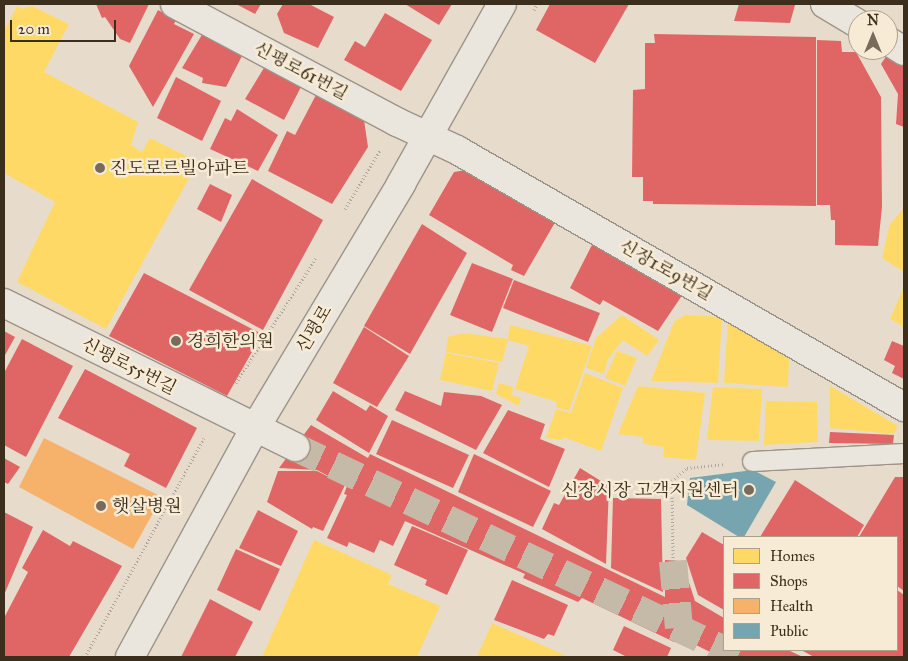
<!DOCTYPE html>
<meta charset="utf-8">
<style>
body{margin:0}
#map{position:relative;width:908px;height:661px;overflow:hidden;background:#e7dccb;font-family:"IM FELL Great Primer","Noto Serif KR",serif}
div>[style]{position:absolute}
.homes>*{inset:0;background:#ffd966}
.shops>*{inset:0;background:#e06666}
.health>*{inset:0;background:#f6b26b}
.public>*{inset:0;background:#76a5af}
.street-tunnel>*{height:28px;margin-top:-14px;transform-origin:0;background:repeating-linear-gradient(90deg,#c5b9a8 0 28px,transparent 0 42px)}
.path>*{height:3px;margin-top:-1.5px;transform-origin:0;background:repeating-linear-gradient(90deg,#aca69e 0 1px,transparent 0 3.5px)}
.roads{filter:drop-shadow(1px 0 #9c9388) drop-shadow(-1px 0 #9c9388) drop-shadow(0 1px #9c9388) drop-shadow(0 -1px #9c9388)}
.lane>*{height:19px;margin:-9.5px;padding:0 9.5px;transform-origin:9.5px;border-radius:9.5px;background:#ebe6dd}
.street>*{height:28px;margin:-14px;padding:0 14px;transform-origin:14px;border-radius:14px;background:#ebe6dd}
.secondary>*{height:28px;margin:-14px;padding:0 14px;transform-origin:14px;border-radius:14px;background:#ebe6dd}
.dots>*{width:14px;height:14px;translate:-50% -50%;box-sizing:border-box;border:2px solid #f7ebd5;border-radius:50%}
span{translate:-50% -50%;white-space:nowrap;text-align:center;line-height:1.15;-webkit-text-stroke:5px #f7ebd5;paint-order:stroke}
.street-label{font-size:18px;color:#3c2e1c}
.poi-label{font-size:18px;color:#3c2e1c}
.left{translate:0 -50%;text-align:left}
.right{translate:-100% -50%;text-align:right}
.frame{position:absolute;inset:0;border:5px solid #3c2e1c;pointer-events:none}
.legend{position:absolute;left:723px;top:536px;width:175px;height:115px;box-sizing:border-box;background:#f7ebd5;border:1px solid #ac9f8b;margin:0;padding:6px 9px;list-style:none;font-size:15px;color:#3c2e1c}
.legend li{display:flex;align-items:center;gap:10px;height:25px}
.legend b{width:25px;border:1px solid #ac9f8b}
.north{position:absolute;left:848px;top:10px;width:50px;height:50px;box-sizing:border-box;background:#f7ebd5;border:1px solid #ac9f8b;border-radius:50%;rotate:0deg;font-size:14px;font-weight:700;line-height:20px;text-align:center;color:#3c2e1c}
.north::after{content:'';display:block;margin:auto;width:18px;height:22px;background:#786b59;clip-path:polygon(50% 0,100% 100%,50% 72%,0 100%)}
.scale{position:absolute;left:10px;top:20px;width:106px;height:22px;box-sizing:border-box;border:2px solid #3c2e1c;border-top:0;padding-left:6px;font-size:15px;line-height:18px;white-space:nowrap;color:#3c2e1c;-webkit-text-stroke:4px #f7ebd5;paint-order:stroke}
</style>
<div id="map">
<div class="homes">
<div style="clip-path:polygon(17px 6px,22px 9px,32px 6px,69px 24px,44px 72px,138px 122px,131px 145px,142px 152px,150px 138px,198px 162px,106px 329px,17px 282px,55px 202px,4px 173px,4px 32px)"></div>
<div style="clip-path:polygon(904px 208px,904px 272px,882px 258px,890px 224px)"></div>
<div style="clip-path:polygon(904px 286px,904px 327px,890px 319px)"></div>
<div style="clip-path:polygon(622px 315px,659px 340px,647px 356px,623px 340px,608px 359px,604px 374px,586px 368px,596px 338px)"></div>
<div style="clip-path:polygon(685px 315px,722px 317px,718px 383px,651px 381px,674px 322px)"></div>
<div style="clip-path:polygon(728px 320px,789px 359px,788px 387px,724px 383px)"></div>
<div style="clip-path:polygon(510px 325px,592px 346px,569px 411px,556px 407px,557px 402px,515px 389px,529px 346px,508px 340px,502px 362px,446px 352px,448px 337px,464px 333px,508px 339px)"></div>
<div style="clip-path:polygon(617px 351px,637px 358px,625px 386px,605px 378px)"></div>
<div style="clip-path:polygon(446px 353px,499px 363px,492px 391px,440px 380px)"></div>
<div style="clip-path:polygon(585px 373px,623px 388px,601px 451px,563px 437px,562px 440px,546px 438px,556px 409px,571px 413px)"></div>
<div style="clip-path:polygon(499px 383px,513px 387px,512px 395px,521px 398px,519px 406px,496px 394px)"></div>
<div style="clip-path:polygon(638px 386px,705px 393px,696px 460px,663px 457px,664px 447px,643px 444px,643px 437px,618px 434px)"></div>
<div style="clip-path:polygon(830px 386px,898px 426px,894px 434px,830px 428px)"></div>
<div style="clip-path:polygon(713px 387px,762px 389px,759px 441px,707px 440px)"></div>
<div style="clip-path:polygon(766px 401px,817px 402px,818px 442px,764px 445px)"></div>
<div style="clip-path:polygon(314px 540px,392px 575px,388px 584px,440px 606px,417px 657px,262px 657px)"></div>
<div style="clip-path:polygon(492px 623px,569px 657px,477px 657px)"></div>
</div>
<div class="shops">
<div style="clip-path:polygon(96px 4px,149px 4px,130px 43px,120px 39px,105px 17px,102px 18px)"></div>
<div style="clip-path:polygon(236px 4px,261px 4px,255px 14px)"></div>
<div style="clip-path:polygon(283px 4px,309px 4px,334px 17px,318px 48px,284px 33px,277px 14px)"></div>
<div style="clip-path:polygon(405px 4px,452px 4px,439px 25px)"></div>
<div style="clip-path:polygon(550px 4px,629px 4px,595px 63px,536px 30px)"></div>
<div style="clip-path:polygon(739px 4px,793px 4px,795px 5px,790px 23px,734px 21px)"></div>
<div style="clip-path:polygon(158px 10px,176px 20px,174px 24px,194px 34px,153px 107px,129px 66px)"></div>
<div style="clip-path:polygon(385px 13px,432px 40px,401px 91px,344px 60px,355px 41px,365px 47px)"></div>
<div style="clip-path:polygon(203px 33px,243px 54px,226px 87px,202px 83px,203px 78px,182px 68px)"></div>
<div style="clip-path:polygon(654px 34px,816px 37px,816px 206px,653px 204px,653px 201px,643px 201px,643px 177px,632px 177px,633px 90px,645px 89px,645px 43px,655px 43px)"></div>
<div style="clip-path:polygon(817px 40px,841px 41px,842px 52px,856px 52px,881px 97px,882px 207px,878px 246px,835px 245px,835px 220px,831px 220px,830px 205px,817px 205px)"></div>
<div style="clip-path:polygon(889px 52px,904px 63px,904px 127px,896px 124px,898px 94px,881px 64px)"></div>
<div style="clip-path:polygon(267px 63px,303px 83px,284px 120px,245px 99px)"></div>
<div style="clip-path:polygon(176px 77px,221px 101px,202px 141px,157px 118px)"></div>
<div style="clip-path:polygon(317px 93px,364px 120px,368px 147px,332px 204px,268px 171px,287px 131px,295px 135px)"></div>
<div style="clip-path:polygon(237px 109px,278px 135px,258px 171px,210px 149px,225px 118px,231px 121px)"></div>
<div style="clip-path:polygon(473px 169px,557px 219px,524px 276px,511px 270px,513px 265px,429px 215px,454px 172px)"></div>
<div style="clip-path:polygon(252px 179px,323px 220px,263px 330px,189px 290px)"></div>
<div style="clip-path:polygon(210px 184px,232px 195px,221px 222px,197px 209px)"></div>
<div style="clip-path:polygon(422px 224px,467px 253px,410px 354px,364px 326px)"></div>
<div style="clip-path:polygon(594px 241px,683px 294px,658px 331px,603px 300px,600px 305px,570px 288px)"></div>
<div style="clip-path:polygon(472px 263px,513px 279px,492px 332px,450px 315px)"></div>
<div style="clip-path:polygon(144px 273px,262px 334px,227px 396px,109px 336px)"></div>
<div style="clip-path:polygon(514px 280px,600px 313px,588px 342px,503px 308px)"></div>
<div style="clip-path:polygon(364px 327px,409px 356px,377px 407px,333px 383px)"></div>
<div style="clip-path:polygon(4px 331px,15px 337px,4px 357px)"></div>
<div style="clip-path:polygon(22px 339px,73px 366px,26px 457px,4px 445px,4px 373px)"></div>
<div style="clip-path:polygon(892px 341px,904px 346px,904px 379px,892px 373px,895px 366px,884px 360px)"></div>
<div style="clip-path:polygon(85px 369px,197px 428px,166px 488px,124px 466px,130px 454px,58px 418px)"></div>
<div style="clip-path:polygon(333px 391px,366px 411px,370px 405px,388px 416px,369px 453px,316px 420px)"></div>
<div style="clip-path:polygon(405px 391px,441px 406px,444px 392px,481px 396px,502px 405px,476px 450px,395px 410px)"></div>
<div style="clip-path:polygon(508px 410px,545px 424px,540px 439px,565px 449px,549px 487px,483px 453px)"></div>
<div style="clip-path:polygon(392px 420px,469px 455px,453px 488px,376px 454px)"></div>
<div style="clip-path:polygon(311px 425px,368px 458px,370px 454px,665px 597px,665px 560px,682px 561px,695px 601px,724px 618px,724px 650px,788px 650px,803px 657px,720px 657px,686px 640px,674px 642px,582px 598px,578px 602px,523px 578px,525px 574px,371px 506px,405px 521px,393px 546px,380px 540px,374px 553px,349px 542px,347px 547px,327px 538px,347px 495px,344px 494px,347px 486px,317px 470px,279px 468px)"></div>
<div style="clip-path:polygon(830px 432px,894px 435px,893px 444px,829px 443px)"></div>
<div style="clip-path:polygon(474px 454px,551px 491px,533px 527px,458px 492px)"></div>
<div style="clip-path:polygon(4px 458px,20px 467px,8px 484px,4px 482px)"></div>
<div style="clip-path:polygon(580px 468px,609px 486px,606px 564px,542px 529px,554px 503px,559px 505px)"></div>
<div style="clip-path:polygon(278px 471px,317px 471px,345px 485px,323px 531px,313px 527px,312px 529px,267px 502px)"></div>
<div style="clip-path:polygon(895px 477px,904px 477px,904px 591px,897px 586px,897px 537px,859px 537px)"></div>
<div style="clip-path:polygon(795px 480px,864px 525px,857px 537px,760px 537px)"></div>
<div style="clip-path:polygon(613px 498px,661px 499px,663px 592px,611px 568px)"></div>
<div style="clip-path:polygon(258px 510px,298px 531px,281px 566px,239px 548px)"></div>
<div style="clip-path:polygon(4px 512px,33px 527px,4px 595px)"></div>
<div style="clip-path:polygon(412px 526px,468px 550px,447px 595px,425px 585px,427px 580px,394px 565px)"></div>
<div style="clip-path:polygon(43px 530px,70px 546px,73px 541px,122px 566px,69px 657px,4px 657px,4px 618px,28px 572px,22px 568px)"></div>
<div style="clip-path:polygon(702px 532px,724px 545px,724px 610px,698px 595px,686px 558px)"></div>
<div style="clip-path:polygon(236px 549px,280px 569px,260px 611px,217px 590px)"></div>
<div style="clip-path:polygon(512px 580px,568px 605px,554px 636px,548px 634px,544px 639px,494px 620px)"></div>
<div style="clip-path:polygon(897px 590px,904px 595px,904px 657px,814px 657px,801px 650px,897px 650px)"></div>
<div style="clip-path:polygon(210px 599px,253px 622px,235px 657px,181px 657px)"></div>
<div style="clip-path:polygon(624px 626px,671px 648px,667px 657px,627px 657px,613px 650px)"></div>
</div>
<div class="health">
<div style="clip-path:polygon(44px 438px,162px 497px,133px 549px,19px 487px)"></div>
</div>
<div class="public">
<div style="clip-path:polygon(753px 470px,776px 482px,744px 537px,739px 537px,687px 505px,690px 478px)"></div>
</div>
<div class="street-tunnel">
<div style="left:295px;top:447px;width:491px;rotate:25.3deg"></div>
<div style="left:673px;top:561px;width:67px;rotate:84.9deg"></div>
</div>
<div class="path">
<div style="left:534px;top:10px;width:7px;rotate:-63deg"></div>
<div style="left:345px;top:209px;width:69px;rotate:-59.3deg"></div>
<div style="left:236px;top:383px;width:148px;rotate:-57.4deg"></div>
<div style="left:673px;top:561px;width:80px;rotate:-90.7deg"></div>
<div style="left:672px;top:481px;width:20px;rotate:-41deg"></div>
<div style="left:687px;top:468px;width:37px;rotate:-6deg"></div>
<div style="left:85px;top:657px;width:249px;rotate:-61.5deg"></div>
</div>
<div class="roads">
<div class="lane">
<div style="left:752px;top:461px;width:152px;rotate:-3deg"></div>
</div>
<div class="street">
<div style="left:175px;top:4px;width:251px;rotate:28deg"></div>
<div style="left:397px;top:122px;width:66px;rotate:25deg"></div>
<div style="left:457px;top:150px;width:516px;rotate:29.9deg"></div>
<div style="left:825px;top:4px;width:39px;rotate:31deg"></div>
<div style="left:888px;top:41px;width:19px;rotate:32deg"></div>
<div style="left:4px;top:303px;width:325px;rotate:26.3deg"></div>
</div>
<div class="secondary">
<div style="left:130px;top:657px;width:259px;rotate:-61.4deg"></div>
<div style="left:254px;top:430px;width:287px;rotate:-59.1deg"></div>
<div style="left:401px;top:184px;width:206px;rotate:-60.7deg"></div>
</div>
</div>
<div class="dots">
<div style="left:100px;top:168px;background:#786b59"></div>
<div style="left:176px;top:341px;background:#786b59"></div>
<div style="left:749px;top:490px;background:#786b59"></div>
<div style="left:101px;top:506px;background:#786b59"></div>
</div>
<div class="street-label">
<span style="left:301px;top:71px;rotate:28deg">신평로61번길</span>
<span style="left:666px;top:270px;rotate:30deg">신장1로9번길</span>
<span style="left:314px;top:329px;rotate:-59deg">신평로</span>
<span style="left:129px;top:366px;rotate:27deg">신평로55번길</span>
</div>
<div class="poi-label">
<span class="left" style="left:110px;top:168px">진도로르빌아파트</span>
<span class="left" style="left:187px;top:341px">경희한의원</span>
<span class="right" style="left:739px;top:490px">신장시장 고객지원센터</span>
<span class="left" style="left:112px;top:506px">햇살병원</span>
</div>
<div class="frame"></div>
<ul class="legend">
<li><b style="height:14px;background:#ffd966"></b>Homes</li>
<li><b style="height:14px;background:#e06666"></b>Shops</li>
<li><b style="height:14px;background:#f6b26b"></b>Health</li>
<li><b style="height:14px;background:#76a5af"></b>Public</li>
</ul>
<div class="north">N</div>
<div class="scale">20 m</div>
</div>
